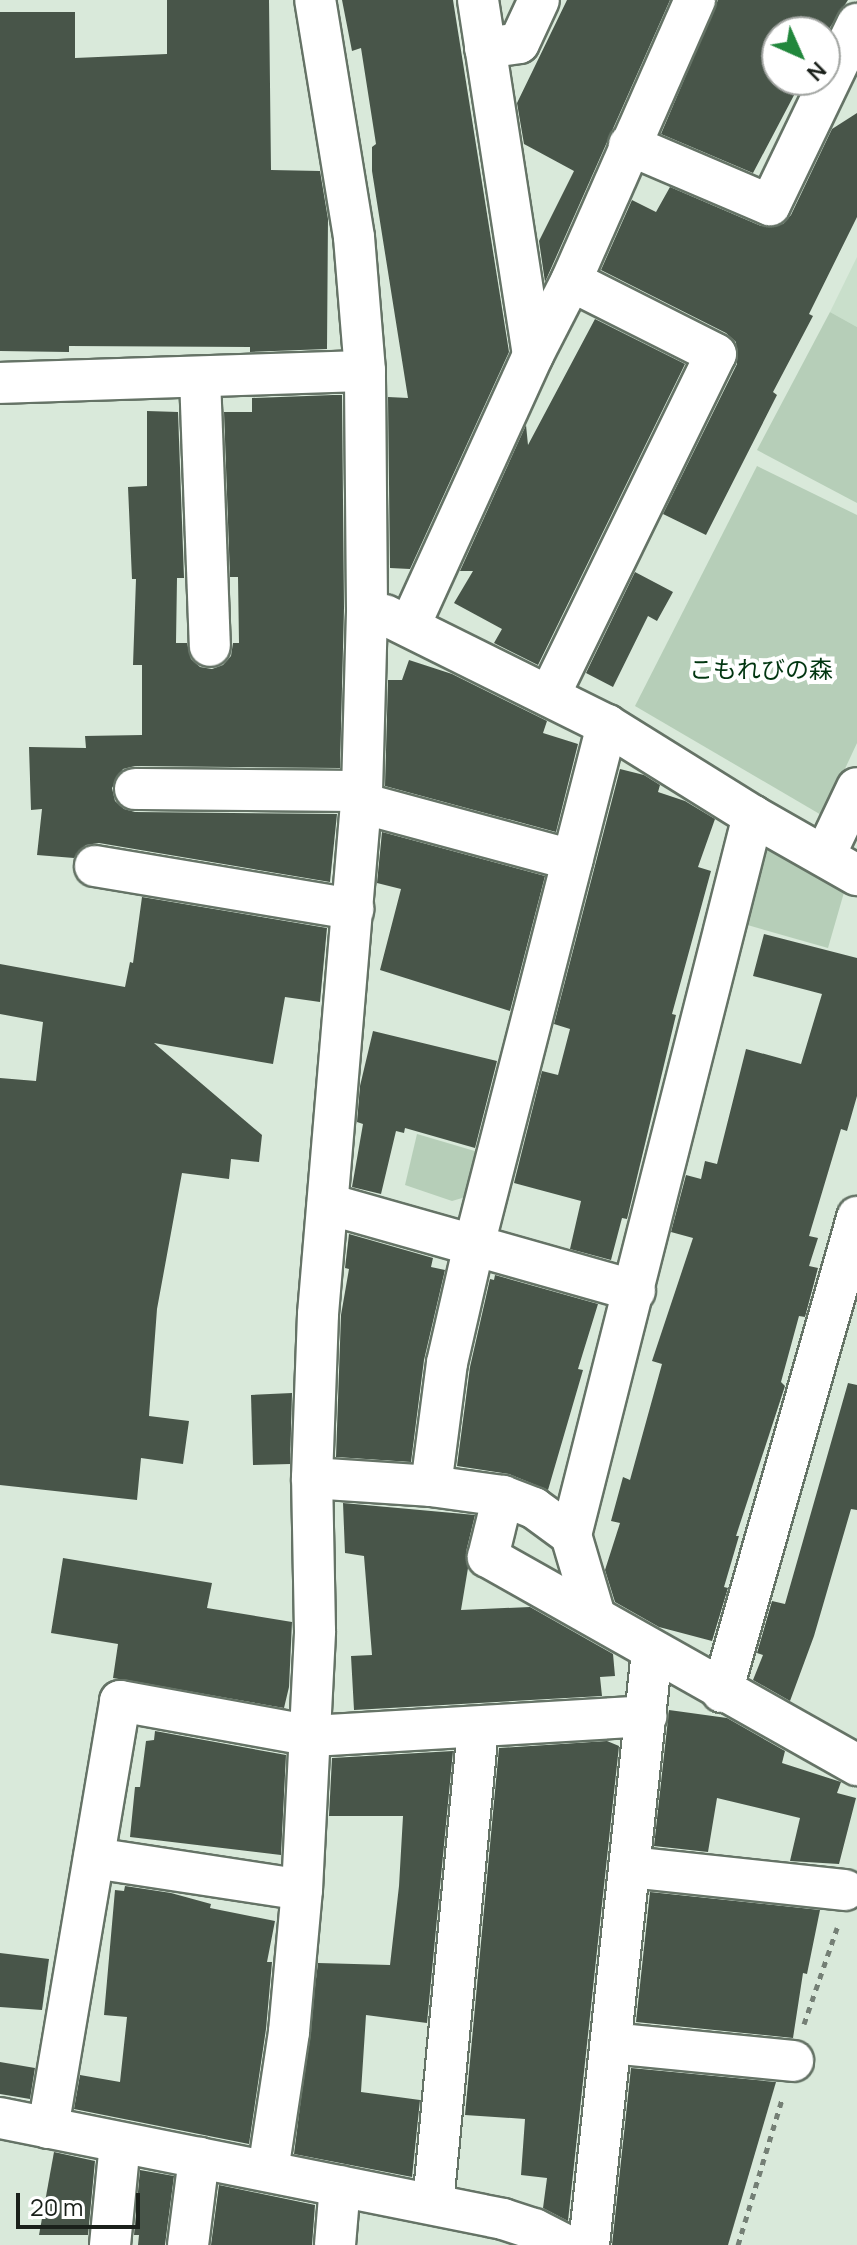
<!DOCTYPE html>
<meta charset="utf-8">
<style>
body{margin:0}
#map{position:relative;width:857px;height:2245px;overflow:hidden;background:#d9e9da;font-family:Manrope,"Noto Sans JP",sans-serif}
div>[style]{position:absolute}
.built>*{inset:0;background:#c9dfcb}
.green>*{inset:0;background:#b6ceb8}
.building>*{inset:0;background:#485549}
.path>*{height:5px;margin-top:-2.5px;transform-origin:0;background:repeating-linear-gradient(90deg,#747f75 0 6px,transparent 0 12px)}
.roads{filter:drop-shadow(2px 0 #657366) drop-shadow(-2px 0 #657366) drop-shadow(0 2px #657366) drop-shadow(0 -2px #657366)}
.minor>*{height:40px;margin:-20px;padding:0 20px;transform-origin:20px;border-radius:20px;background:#fff}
span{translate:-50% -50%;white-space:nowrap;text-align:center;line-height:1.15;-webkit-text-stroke:8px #fff;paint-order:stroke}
.park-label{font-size:24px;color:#023611}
.north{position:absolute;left:761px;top:16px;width:80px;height:80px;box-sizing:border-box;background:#fff;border:2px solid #a3a6a3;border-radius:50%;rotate:135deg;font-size:22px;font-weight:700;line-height:32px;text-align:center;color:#1a201a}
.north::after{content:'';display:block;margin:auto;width:28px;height:36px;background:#21873c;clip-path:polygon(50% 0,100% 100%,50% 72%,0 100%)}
.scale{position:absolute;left:16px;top:2193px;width:124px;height:36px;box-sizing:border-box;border:4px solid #1a201a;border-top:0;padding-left:10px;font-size:24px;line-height:28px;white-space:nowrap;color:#1a201a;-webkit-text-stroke:6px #fff;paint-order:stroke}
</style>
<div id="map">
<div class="built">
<div style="clip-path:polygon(857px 257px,857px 327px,830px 312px)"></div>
</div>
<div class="green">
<div style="clip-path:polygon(830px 312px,857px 327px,857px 503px,757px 450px)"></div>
<div style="clip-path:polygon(757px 466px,857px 515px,857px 743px,823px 816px,635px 706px)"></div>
<div style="clip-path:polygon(777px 845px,847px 882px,828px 948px,744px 924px,759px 852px)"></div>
<div style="clip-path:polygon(417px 1134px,478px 1152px,469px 1196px,452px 1201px,405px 1185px)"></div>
</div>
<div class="building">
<div style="clip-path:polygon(167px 0,269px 0,271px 170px,320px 171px,328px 219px,327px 349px,250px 352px,250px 347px,69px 346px,69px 352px,0 351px,0 12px,75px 12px,75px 58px,167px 54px)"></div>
<div style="clip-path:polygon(342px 0,453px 0,509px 352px,410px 569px,390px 568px,388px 397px,408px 398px,372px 171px,372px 147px,376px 144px,361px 48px,352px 51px)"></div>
<div style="clip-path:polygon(567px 0,670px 0,545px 282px,539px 241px,574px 171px,524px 144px,517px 103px)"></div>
<div style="clip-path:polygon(718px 0,848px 0,825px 35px,825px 32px,777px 32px,777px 80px,802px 80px,753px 173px,661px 134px)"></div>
<div style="clip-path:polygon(857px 113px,857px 217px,809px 314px,813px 316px,773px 392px,777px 395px,706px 535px,663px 514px,737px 364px,736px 342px,726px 333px,601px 270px,632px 200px,656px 212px,670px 187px,761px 226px,783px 224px,791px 215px,832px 129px)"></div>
<div style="clip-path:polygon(595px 319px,685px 364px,538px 665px,494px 643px,502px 629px,454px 603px,473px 571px,460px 571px,526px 425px,528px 445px)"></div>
<div style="clip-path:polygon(333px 395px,342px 395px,344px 608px,340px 768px,135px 766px,123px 769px,112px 788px,115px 801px,124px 809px,135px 812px,337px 814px,330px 882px,99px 843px,86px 845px,74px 858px,37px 855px,42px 809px,31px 810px,29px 747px,86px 748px,85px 736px,142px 735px,142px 665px,133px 665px,136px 579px,132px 579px,128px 487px,147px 486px,147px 411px,178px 412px,184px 578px,177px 578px,176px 643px,187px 643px,191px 659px,200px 667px,212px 669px,223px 665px,231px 656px,233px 643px,239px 643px,238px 577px,230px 577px,224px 412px,252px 412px,252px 398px)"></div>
<div style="clip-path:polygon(635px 572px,673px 592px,657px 621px,648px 616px,613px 687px,586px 673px)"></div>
<div style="clip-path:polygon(409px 660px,452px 674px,547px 721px,543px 733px,578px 744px,556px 832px,385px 786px,388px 680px,402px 680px)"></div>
<div style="clip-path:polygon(620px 769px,644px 775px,660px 785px,658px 792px,685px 801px,715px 819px,698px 867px,711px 871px,672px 1014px,676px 1015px,627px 1219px,622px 1218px,611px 1260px,570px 1249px,581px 1201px,514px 1183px,542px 1071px,558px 1075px,570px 1029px,554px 1024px)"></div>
<div style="clip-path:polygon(382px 832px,545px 876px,510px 1011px,380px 970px,401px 889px,377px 883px)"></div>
<div style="clip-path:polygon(142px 897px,327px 928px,320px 1002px,285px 997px,273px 1064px,154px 1043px,262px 1135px,259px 1162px,231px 1159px,229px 1179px,182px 1173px,157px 1309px,149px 1416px,189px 1421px,183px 1464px,141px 1458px,137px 1500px,0 1485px,0 1078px,36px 1081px,43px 1022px,0 1014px,0 964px,125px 987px,130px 962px,133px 963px)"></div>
<div style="clip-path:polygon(764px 934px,857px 958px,857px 1096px,847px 1131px,841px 1129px,809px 1236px,818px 1238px,809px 1266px,818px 1268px,805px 1317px,799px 1316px,781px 1382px,785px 1386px,736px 1536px,739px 1536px,724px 1587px,728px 1588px,712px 1641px,659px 1627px,615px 1602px,605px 1570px,620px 1523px,611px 1521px,623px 1477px,630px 1480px,662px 1364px,652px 1361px,693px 1238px,671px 1232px,686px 1175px,701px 1179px,705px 1161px,717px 1164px,746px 1049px,801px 1064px,822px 994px,753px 976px)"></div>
<div style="clip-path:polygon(373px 1031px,497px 1061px,475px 1148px,405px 1128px,404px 1133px,396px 1131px,381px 1194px,352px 1187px,363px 1124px,357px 1122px,360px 1086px)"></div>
<div style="clip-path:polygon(349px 1234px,433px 1258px,431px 1267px,445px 1270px,424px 1360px,411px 1462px,336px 1457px,341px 1315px,349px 1269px,345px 1268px)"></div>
<div style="clip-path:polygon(495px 1275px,598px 1304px,578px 1369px,583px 1370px,548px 1490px,509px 1474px,457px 1466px,470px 1367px,490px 1279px,494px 1280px)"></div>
<div style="clip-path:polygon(848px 1383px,857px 1385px,857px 1510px,851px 1509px,814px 1636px,790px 1701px,753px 1680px,763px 1655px,757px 1653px,772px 1601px,785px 1604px)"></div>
<div style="clip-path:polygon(292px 1393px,290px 1464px,253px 1465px,251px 1395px)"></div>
<div style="clip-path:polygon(343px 1503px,475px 1515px,466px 1552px,468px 1568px,461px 1610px,530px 1607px,613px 1654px,615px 1676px,600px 1677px,602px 1696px,354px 1710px,351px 1656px,372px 1655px,364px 1556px,345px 1553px)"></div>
<div style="clip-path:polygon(63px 1558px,212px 1583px,207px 1608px,292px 1622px,289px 1687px,284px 1708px,113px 1678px,118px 1644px,51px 1633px)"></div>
<div style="clip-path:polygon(669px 1710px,727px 1718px,785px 1751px,782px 1763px,841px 1782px,837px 1793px,856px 1798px,839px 1864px,790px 1861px,800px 1818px,717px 1798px,708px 1852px,654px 1846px)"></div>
<div style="clip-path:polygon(155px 1731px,286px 1755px,281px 1855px,130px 1837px,135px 1787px,140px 1787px,146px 1741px,154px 1740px)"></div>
<div style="clip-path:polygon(607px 1741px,619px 1746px,568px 2221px,543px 2208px,547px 2178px,521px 2175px,525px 2119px,465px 2115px,499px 1748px)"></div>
<div style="clip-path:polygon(453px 1751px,427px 2023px,366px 2015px,361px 2092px,420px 2100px,412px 2177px,294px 2154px,318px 1963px,390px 1965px,399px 1886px,403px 1816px,329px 1816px,332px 1758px)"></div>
<div style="clip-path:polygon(125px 1886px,171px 1893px,211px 1904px,210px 1908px,275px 1921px,267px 1962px,272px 1962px,266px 2029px,249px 2144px,74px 2109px,80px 2075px,120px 2082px,127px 2017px,104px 2015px,115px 1890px,124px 1891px)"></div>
<div style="clip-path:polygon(650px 1892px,820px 1910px,807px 1974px,803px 1973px,793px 2038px,636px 2022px)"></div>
<div style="clip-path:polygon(0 1953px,49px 1959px,42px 2010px,0 2007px)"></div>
<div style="clip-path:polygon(0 2062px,35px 2068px,30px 2099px,0 2094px)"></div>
<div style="clip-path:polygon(631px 2068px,776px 2082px,728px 2245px,612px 2245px)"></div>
<div style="clip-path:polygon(54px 2152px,95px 2161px,88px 2235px,39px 2235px)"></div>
<div style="clip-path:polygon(140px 2170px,174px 2176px,165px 2245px,138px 2245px,139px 2235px,134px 2235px)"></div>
<div style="clip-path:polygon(219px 2185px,315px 2205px,312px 2245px,211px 2245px)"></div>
</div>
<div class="path">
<div style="left:804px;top:2024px;width:102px;rotate:-71deg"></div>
<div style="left:738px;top:2245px;width:152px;rotate:-73.2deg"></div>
</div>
<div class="roads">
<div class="minor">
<div style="left:478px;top:0;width:359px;rotate:81.2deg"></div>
<div style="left:485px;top:48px;width:34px;rotate:-8deg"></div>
<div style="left:519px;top:43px;width:47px;rotate:-65.1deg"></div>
<div style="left:629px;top:145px;width:153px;rotate:23.1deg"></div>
<div style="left:770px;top:205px;width:201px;rotate:-64.3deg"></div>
<div style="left:200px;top:377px;width:269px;rotate:87.9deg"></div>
<div style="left:0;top:383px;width:365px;rotate:-1.9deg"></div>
<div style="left:385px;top:615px;width:248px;rotate:26.4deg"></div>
<div style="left:607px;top:725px;width:172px;rotate:31.9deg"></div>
<div style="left:753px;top:816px;width:120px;rotate:29.6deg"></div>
<div style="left:410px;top:625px;width:297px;rotate:-65.5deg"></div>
<div style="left:533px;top:355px;width:83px;rotate:-62.8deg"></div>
<div style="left:571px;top:281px;width:307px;rotate:-66.2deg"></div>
<div style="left:550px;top:694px;width:378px;rotate:-64deg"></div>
<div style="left:716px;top:354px;width:162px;rotate:-153.3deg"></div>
<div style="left:135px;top:789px;width:227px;rotate:0.5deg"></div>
<div style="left:361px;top:803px;width:219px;rotate:15.1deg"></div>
<div style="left:825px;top:855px;width:74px;rotate:-64.5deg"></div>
<div style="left:95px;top:866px;width:262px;rotate:9.5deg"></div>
<div style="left:328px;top:1204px;width:319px;rotate:15.8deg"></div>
<div style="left:312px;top:1478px;width:119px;rotate:3.8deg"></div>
<div style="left:503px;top:1496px;width:63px;rotate:103.8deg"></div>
<div style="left:488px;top:1557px;width:424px;rotate:29.4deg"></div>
<div style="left:571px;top:1535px;width:46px;rotate:-143.9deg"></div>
<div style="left:534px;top:1508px;width:33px;rotate:-159deg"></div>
<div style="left:503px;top:1496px;width:73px;rotate:-172.1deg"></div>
<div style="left:431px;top:1486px;width:124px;rotate:-82.6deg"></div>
<div style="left:447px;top:1363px;width:121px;rotate:-77.1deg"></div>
<div style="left:474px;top:1245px;width:537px;rotate:-75.65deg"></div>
<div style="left:595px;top:1616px;width:84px;rotate:-106.5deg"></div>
<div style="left:571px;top:1535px;width:742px;rotate:-75.8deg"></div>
<div style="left:722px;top:1692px;width:494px;rotate:-74.1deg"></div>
<div style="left:94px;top:1858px;width:210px;rotate:8.7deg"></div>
<div style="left:630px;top:1867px;width:216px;rotate:6.1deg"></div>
<div style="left:611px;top:2043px;width:183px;rotate:5.6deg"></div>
<div style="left:0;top:2118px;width:513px;rotate:11.35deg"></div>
<div style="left:503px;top:2219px;width:33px;rotate:18deg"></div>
<div style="left:534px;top:2229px;width:36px;rotate:27deg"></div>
<div style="left:48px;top:2128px;width:433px;rotate:-80.4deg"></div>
<div style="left:120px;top:1701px;width:195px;rotate:10.3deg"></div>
<div style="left:312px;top:1736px;width:335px;rotate:-3.4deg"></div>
<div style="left:268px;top:2171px;width:141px;rotate:-81.4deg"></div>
<div style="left:289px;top:2032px;width:143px;rotate:-84.8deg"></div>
<div style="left:302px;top:1890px;width:259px;rotate:-87.1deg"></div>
<div style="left:315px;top:1631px;width:153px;rotate:-91.1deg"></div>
<div style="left:312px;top:1478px;width:164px;rotate:-87.9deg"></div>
<div style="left:318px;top:1314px;width:525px;rotate:-85.19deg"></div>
<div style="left:362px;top:791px;width:183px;rotate:-88.4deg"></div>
<div style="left:367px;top:608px;width:237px;rotate:-90.5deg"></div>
<div style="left:365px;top:371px;width:134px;rotate:-94.7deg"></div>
<div style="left:354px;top:237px;width:240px;rotate:-99.3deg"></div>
<div style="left:433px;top:2204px;width:479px;rotate:-84.6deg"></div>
<div style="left:110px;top:2245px;width:102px;rotate:-84.4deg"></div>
<div style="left:188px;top:2245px;width:88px;rotate:-82.8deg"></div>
<div style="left:335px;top:2245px;width:59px;rotate:-85.2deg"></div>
<div style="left:589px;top:2245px;width:596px;rotate:-83.94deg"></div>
</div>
</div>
<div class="park-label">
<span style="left:761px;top:669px">こもれびの森</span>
</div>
<div class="north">N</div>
<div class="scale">20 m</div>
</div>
